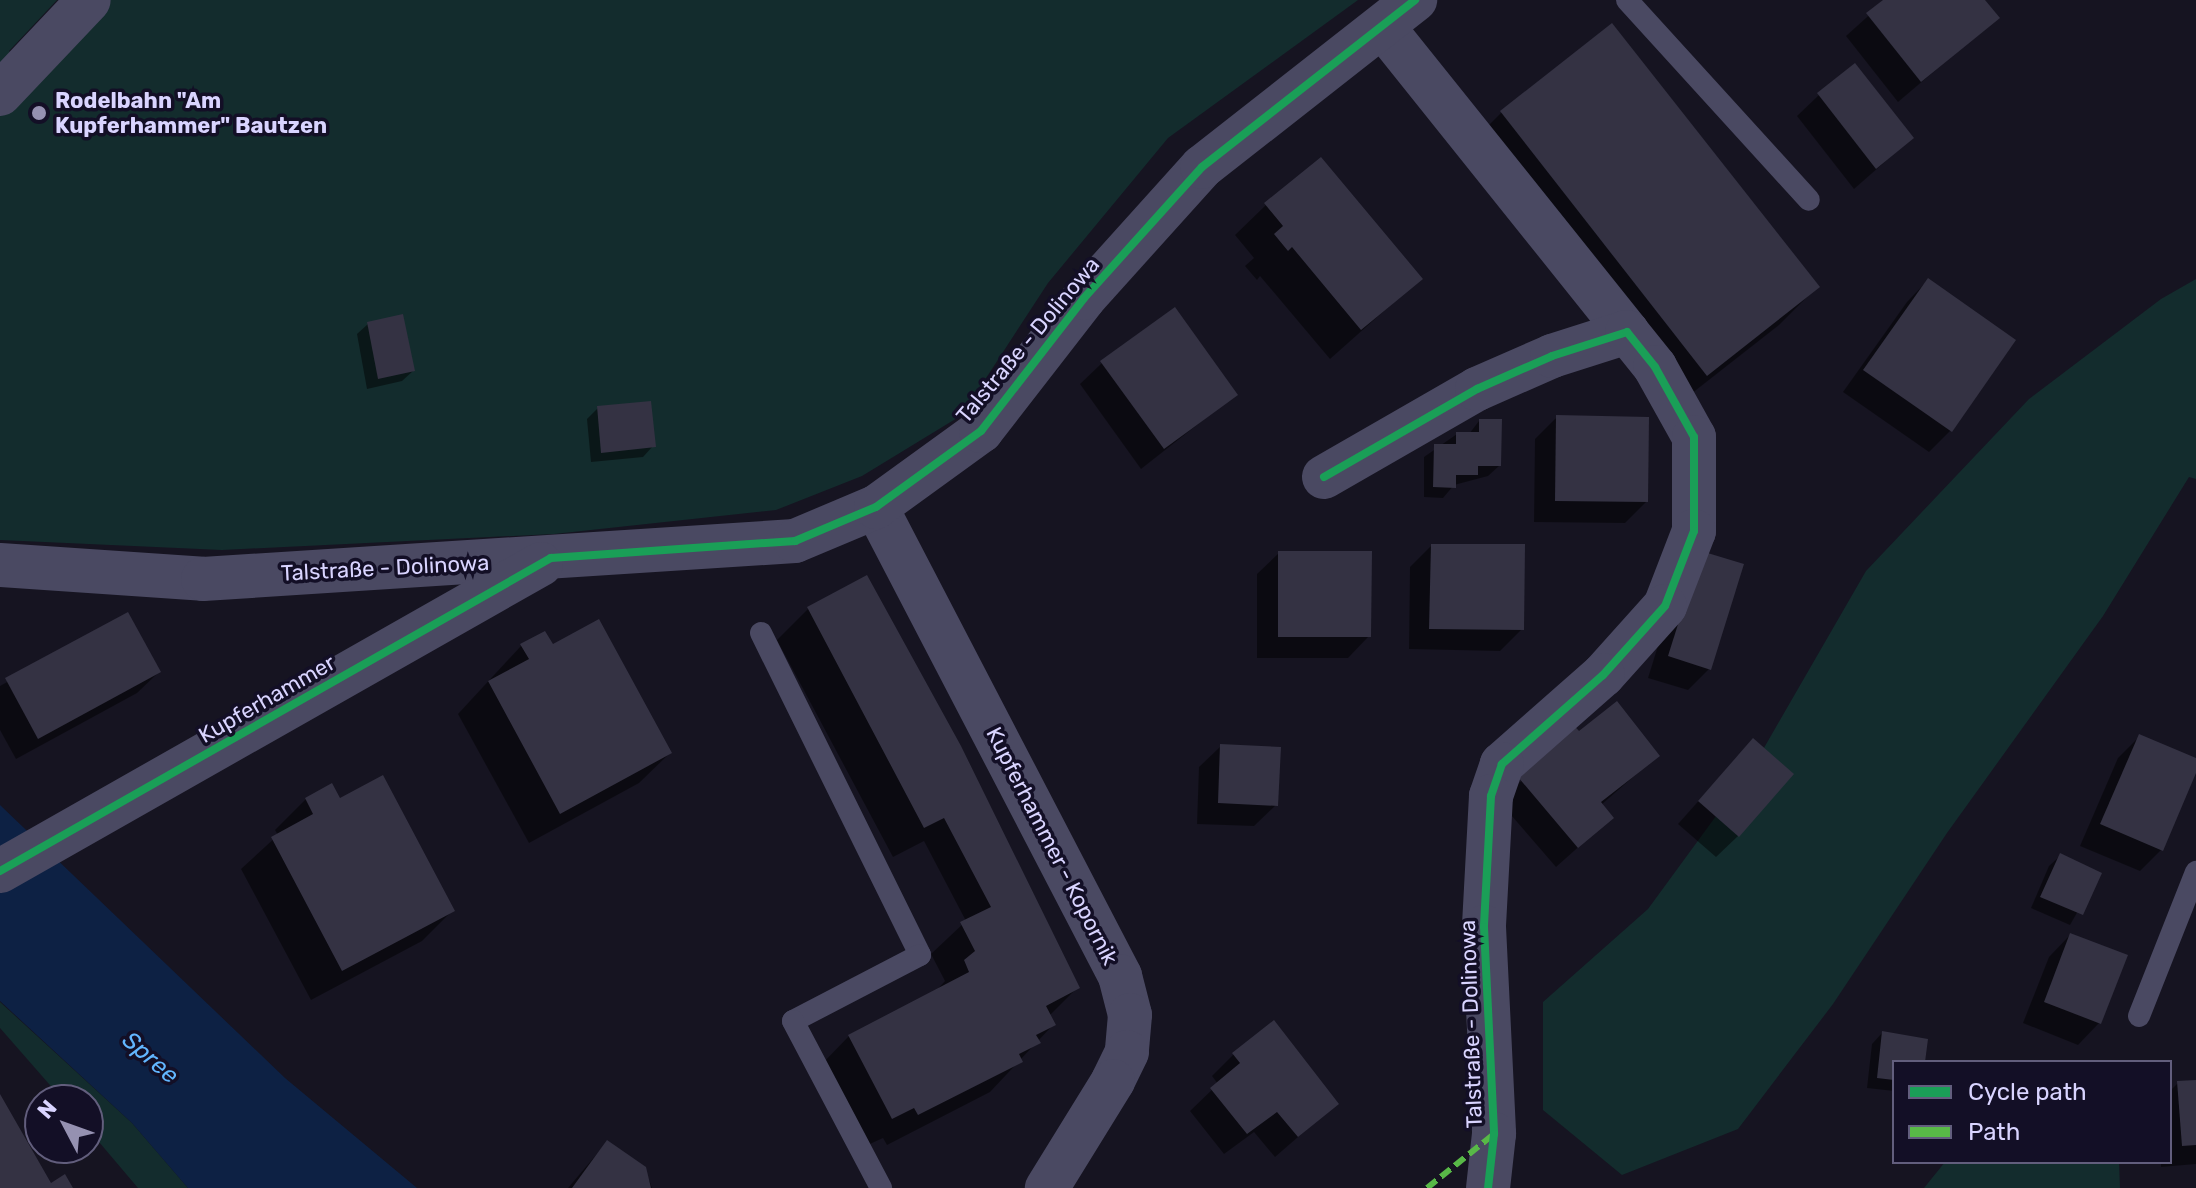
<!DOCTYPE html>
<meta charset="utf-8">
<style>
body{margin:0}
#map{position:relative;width:2196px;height:1188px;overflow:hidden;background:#161421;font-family:Rubik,sans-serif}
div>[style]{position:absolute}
.green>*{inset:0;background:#132c2d}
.water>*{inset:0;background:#0d2144}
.shadow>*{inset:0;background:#0007}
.building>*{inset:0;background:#343243}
.service>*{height:22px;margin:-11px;padding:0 11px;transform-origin:11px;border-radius:11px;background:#4a4962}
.minor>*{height:44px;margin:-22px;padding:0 22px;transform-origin:22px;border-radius:22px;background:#4a4962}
.quiet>*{height:6px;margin-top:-3px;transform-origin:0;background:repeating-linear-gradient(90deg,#58b947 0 12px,transparent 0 18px)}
.cycleway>*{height:8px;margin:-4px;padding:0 4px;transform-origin:4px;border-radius:4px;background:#1a9f57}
.dots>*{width:22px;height:22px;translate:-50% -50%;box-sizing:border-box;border:4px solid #130f26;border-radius:50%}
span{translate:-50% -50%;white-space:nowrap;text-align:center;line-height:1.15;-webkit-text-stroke:7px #130f26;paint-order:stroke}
.poi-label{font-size:22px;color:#d9d4ff;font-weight:700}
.left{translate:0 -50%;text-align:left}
.street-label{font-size:22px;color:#d9d4ff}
.water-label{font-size:24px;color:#62b6ff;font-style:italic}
.legend{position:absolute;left:1892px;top:1060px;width:280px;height:104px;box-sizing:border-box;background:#130f26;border:2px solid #625e7d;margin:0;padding:10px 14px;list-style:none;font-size:24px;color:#d9d4ff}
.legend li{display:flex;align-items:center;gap:16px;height:40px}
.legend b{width:40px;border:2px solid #625e7d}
.north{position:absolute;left:24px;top:1084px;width:80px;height:80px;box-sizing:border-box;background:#130f26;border:2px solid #625e7d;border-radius:50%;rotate:311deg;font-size:22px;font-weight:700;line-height:32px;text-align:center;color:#d9d4ff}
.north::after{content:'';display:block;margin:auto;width:28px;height:36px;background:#9591b1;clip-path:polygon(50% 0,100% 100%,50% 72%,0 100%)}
</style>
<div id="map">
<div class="green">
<div style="clip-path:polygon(0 0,57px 0,9px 51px,31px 74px,104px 0,1358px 0,1168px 138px,1048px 283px,962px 415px,862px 476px,776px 510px,554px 534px,222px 550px,0 540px)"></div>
<div style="clip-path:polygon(2196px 279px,2196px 479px,2189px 477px,2103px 616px,1947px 833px,1833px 1004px,1738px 1129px,1622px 1175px,1543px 1110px,1543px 1002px,1648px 909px,1757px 760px,1866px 571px,2029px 399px,2161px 299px)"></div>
<div style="clip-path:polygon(0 1002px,132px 1123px,188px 1188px,138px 1188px,88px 1129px,88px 1100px,63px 1100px,0 1028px)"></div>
<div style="clip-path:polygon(1945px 1162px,2119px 1162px,2120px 1188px,1924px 1188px)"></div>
</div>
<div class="water">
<div style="clip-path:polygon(0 805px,285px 1078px,417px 1188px,188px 1188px,132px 1123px,0 1001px)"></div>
</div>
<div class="shadow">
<div style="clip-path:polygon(1886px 0,1983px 0,1997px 18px,1898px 102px,1846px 36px)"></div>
<div style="clip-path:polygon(1612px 26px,1817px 287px,1779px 325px,1668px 412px,1463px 151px,1501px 113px)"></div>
<div style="clip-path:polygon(1819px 95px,1912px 138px,1854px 189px,1797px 116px)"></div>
<div style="clip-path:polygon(1266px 205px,1420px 279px,1330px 359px,1260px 276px,1257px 280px,1245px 266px,1254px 258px,1235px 235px)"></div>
<div style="clip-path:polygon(1928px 280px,2013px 340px,1950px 431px,1929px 452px,1843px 392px,1907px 302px)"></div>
<div style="clip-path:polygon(368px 324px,413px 371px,402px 381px,367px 389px,357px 334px)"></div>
<div style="clip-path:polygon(1102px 363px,1235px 395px,1141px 469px,1080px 384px)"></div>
<div style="clip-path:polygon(598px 408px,653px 446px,643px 457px,591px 462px,587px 419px)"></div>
<div style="clip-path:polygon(1557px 417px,1646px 502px,1625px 523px,1534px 522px,1535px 439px)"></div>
<div style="clip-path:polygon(1479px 421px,1499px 466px,1488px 476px,1454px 485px,1443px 498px,1424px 497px,1424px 457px,1457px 434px,1469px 434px)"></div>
<div style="clip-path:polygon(1431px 546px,1522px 629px,1500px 651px,1409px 649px,1410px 567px)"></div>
<div style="clip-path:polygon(1279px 553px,1369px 636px,1348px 658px,1257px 658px,1257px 574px)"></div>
<div style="clip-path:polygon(1680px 575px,1709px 669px,1688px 690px,1648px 678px)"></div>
<div style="clip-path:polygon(867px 578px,1078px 987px,1049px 1016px,1053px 1025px,990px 1092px,887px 1145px,883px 1138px,861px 1148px,819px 1067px,849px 1036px,934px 993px,945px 981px,931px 954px,966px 921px,924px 841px,893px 857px,777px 640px,808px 609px)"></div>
<div style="clip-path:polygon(127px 615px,159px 672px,137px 693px,16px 759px,0 730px,0 686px)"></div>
<div style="clip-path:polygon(521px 646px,552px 647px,670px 753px,639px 783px,529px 843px,458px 714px)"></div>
<div style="clip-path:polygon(1579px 734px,1657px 756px,1601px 805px,1611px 818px,1556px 867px,1498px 800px)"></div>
<div style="clip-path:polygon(2139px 737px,2196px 761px,2161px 850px,2140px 871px,2080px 846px,2118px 758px)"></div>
<div style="clip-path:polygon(1753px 740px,1738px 836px,1716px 857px,1678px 824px)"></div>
<div style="clip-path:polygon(1221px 746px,1276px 805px,1254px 826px,1197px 824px,1199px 767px)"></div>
<div style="clip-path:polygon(306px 799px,339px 801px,453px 910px,422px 941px,311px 1000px,241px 869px,278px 835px,275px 830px)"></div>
<div style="clip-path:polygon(2060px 856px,2099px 874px,2070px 925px,2031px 908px,2049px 866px)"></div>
<div style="clip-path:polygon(2070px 935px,2099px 1023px,2078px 1045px,2023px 1023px,2049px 957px)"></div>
<div style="clip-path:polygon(1882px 1033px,1923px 1062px,1894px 1062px,1894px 1091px,1867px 1088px,1872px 1044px)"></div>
<div style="clip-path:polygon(1234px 1054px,1336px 1104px,1275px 1157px,1254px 1132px,1224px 1154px,1190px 1111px,1218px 1084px,1212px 1076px)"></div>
<div style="clip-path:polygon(2196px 1082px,2196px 1164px,2161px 1167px,2161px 1162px,2170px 1162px,2170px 1091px,2178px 1083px)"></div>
<div style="clip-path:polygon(607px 1142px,645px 1169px,652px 1188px,568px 1188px)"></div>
</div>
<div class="building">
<div style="clip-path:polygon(1883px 0,1985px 0,2000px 18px,1921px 82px,1866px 13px)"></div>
<div style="clip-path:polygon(1612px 23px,1820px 287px,1707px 376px,1500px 111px)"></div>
<div style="clip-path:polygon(1855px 63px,1914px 138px,1876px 169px,1817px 93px)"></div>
<div style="clip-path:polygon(1321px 157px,1423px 279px,1361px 330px,1292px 247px,1288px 251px,1274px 234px,1283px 226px,1264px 203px)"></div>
<div style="clip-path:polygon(1928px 278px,2016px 340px,1952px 432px,1863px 370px)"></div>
<div style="clip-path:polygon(1175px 307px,1238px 395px,1164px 449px,1100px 361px)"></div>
<div style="clip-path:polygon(403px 314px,415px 371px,378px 379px,367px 322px)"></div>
<div style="clip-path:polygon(651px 401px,656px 447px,601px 453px,597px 406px)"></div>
<div style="clip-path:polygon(1556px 415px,1649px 417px,1648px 502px,1555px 501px)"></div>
<div style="clip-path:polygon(1479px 419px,1502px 419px,1501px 466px,1478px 466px,1478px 475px,1456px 475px,1456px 488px,1433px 487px,1434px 444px,1456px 444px,1456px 432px,1479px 432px)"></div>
<div style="clip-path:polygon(1431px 544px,1525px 544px,1524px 630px,1429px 629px)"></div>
<div style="clip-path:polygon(1278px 551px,1372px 551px,1371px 637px,1278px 637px)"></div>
<div style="clip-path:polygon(1701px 551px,1744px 564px,1711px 670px,1668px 656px)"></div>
<div style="clip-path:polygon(867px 575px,961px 746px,1080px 988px,1046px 1006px,1056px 1025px,1036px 1035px,1041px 1043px,1019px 1054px,1023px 1062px,918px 1115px,914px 1108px,892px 1119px,848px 1035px,969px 972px,964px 960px,975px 951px,960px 922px,991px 907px,944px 818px,924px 828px,807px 607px)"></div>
<div style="clip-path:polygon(128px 612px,161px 672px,38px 739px,5px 678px)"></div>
<div style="clip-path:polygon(599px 619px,672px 753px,560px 814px,488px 681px,529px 659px,520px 644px,545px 631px,553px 644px)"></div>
<div style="clip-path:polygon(1617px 701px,1660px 756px,1601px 802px,1614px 818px,1578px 848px,1518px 777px,1570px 721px,1579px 731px)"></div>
<div style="clip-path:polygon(2139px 734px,2196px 758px,2196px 773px,2163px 851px,2100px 824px)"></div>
<div style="clip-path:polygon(1753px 738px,1794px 774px,1739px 837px,1698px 801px)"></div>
<div style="clip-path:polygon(1220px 744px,1281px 747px,1278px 806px,1218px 803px)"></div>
<div style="clip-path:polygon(383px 775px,455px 911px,342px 971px,271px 837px,313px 814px,305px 798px,332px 783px,340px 798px)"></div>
<div style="clip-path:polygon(2060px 853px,2102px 873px,2083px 915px,2040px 897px)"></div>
<div style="clip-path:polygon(2070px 933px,2128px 955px,2101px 1024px,2044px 1002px)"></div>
<div style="clip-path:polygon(1274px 1020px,1339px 1104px,1298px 1137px,1277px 1112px,1247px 1134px,1210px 1088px,1240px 1063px,1232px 1053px)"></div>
<div style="clip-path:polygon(1882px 1031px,1928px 1039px,1925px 1062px,1894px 1062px,1894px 1080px,1877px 1078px)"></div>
<div style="clip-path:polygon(2196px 1080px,2196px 1145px,2182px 1146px,2177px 1081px)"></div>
<div style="clip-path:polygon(0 1094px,51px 1183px,65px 1174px,73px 1188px,0 1188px)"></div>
<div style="clip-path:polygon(607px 1140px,646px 1167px,651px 1188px,572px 1188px)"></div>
</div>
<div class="service">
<div style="left:1627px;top:0;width:270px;rotate:47.7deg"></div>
<div style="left:761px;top:633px;width:359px;rotate:63.7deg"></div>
<div style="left:920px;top:955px;width:143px;rotate:152.5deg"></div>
<div style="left:793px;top:1021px;width:189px;rotate:62.2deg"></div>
<div style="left:2139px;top:1016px;width:155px;rotate:-68.4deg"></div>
</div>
<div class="minor">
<div style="left:1383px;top:27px;width:391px;rotate:51.3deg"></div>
<div style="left:0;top:94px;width:129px;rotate:-46.6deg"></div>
<div style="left:1324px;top:477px;width:177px;rotate:-29.9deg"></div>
<div style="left:1477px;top:389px;width:82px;rotate:-23.7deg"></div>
<div style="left:1552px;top:356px;width:79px;rotate:-17.7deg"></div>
<div style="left:1627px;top:332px;width:45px;rotate:51.3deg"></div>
<div style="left:1655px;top:367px;width:80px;rotate:60.9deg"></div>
<div style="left:1694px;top:437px;width:94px;rotate:90deg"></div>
<div style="left:1694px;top:531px;width:80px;rotate:111.1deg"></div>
<div style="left:1665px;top:606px;width:93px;rotate:131.9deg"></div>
<div style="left:1603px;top:675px;width:135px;rotate:138.6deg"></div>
<div style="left:1502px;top:764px;width:34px;rotate:109deg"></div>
<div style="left:1491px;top:796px;width:131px;rotate:93.1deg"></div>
<div style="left:1484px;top:927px;width:207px;rotate:87.2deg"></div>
<div style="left:1494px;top:1134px;width:54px;rotate:96.3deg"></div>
<div style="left:876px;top:507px;width:529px;rotate:62.51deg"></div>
<div style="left:1120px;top:976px;width:40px;rotate:75.6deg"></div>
<div style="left:1130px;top:1015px;width:37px;rotate:95deg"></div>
<div style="left:1127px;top:1052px;width:32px;rotate:116deg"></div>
<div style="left:1113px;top:1081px;width:126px;rotate:121.7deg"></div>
<div style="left:0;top:565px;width:203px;rotate:3.9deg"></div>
<div style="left:203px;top:579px;width:593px;rotate:-3.67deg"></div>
<div style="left:795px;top:541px;width:88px;rotate:-22.8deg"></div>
<div style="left:876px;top:507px;width:130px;rotate:-35.9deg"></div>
<div style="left:981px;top:431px;width:168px;rotate:-52.2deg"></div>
<div style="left:1084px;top:298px;width:176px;rotate:-48deg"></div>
<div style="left:1202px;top:167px;width:271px;rotate:-38.1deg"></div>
<div style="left:0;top:871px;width:622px;rotate:-29.57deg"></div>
</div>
<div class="quiet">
<div style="left:1427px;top:1188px;width:86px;rotate:-38.9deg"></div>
</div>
<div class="cycleway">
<div style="left:1324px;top:477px;width:177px;rotate:-29.9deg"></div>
<div style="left:1477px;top:389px;width:82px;rotate:-23.7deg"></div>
<div style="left:1552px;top:356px;width:79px;rotate:-17.7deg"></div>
<div style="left:1627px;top:332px;width:45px;rotate:51.3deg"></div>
<div style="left:1655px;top:367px;width:80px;rotate:60.9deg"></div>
<div style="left:1694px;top:437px;width:94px;rotate:90deg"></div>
<div style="left:1694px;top:531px;width:80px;rotate:111.1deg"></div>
<div style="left:1665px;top:606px;width:93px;rotate:131.9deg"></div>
<div style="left:1603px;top:675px;width:135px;rotate:138.6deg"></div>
<div style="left:1502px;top:764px;width:34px;rotate:109deg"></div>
<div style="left:1491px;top:796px;width:131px;rotate:93.1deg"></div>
<div style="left:1484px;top:927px;width:207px;rotate:87.2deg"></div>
<div style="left:1494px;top:1134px;width:54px;rotate:96.3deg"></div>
<div style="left:0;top:871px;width:634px;rotate:-29.6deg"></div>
<div style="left:551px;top:558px;width:245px;rotate:-4deg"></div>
<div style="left:795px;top:541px;width:88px;rotate:-22.8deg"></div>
<div style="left:876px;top:507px;width:130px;rotate:-35.9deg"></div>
<div style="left:981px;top:431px;width:168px;rotate:-52.2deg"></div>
<div style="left:1084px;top:298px;width:176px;rotate:-48deg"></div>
<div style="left:1202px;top:167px;width:271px;rotate:-38.1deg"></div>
</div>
<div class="dots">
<div style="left:39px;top:113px;background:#9591b1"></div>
</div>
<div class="poi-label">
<span class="left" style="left:55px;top:113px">Rodelbahn "Am<br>Kupferhammer" Bautzen</span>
</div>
<div class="street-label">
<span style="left:1028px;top:340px;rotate:-50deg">Talstraße - Dolinowa</span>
<span style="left:385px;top:568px;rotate:-3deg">Talstraße - Dolinowa</span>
<span style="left:267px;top:699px;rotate:-30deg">Kupferhammer</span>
<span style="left:1052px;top:846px;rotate:63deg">Kupferhammer - Kopornik</span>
<span style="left:1471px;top:1024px;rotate:-92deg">Talstraße - Dolinowa</span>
</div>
<div class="water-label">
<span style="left:150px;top:1058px;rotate:41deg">Spree</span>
</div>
<ul class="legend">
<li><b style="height:10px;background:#1a9f57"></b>Cycle path</li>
<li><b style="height:10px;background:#58b947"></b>Path</li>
</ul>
<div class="north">N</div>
</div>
